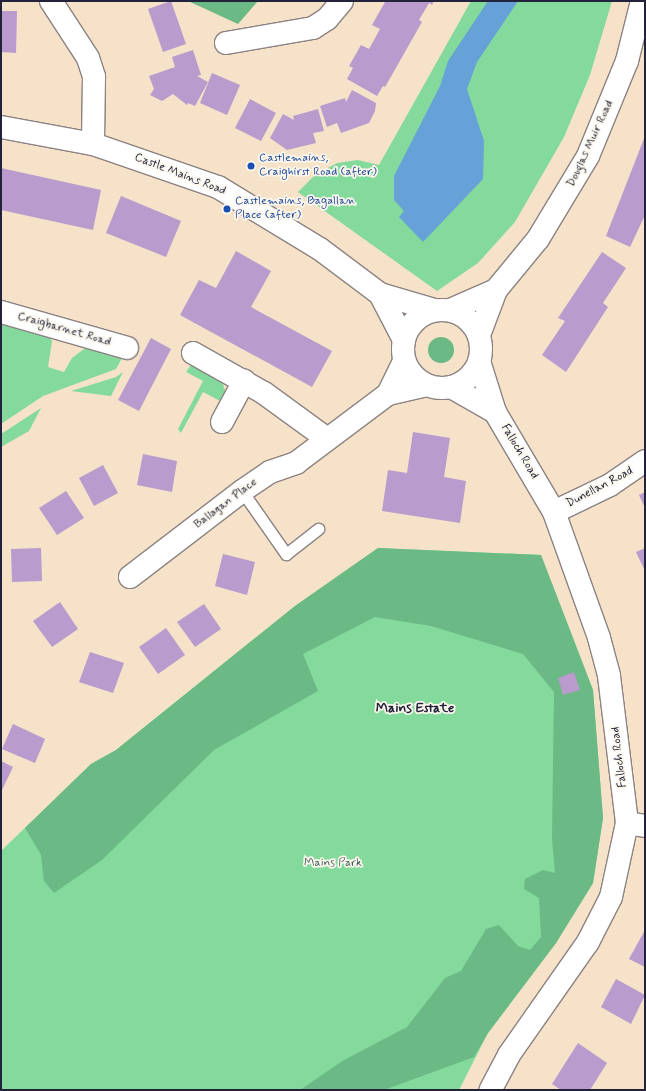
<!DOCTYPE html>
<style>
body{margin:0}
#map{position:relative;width:646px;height:1091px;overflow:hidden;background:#f5e2c8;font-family:Mynerve,sans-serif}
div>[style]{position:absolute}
.green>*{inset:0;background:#84d99d}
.forest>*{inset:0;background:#6bb984}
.round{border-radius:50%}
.water>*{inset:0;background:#66a2d7}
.building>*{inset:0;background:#b99bcd}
.roads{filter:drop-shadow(1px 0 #8c8282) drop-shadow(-1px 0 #8c8282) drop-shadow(0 1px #8c8282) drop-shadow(0 -1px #8c8282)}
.lane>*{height:11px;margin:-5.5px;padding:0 5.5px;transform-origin:5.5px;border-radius:5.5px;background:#fff}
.street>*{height:22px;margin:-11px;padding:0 11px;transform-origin:11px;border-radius:11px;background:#fff}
.secondary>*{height:22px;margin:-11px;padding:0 11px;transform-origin:11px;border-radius:11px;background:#fff}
.secondary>.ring{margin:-11px;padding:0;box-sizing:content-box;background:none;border:22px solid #fff;border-radius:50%}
.dots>*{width:11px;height:11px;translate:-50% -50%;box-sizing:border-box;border:2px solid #fbf7ec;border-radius:50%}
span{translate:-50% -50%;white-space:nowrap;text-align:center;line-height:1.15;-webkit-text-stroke:3.5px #fbf7ec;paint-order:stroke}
.street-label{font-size:12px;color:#22223b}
.transit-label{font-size:12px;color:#164399}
.left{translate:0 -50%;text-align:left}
.park-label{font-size:12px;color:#3f5958}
.quarter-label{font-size:14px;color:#22223b;font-weight:700}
.frame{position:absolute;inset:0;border:2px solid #22223b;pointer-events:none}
</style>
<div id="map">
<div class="green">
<div style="clip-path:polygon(471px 1px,612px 1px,590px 75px,564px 137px,515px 222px,478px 263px,437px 291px,298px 192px,315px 175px,337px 163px,358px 160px,379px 165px)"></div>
<div style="clip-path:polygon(1px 319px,46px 333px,52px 341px,48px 367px,64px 372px,72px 358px,88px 346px,122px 358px,116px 369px,43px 396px,1px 424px)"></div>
<div style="clip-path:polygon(191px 365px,222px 381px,225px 391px,220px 401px,203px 392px,181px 433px,178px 429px,203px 381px,186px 372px)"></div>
<div style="clip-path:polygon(123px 372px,111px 396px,71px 391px,116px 377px)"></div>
<div style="clip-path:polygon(41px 408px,29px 431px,1px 447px,1px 434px)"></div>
<div style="clip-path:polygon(378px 548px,541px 555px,593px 690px,603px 818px,593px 883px,556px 943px,488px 1033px,459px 1090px,1px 1090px,1px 851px,91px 764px,116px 750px,295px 606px)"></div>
</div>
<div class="forest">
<div style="clip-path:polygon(188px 1px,258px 1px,238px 24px)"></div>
<div class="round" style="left:428px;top:337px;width:26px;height:26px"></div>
<div style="clip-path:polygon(378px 548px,541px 555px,593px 690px,603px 818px,593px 883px,556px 943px,488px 1033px,474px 1057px,384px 1090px,300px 1090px,344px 1060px,407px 1027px,445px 978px,461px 971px,486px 929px,499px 925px,518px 946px,530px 950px,541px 937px,539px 898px,524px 889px,525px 879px,543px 870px,555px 873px,552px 839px,554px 692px,523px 654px,431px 626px,375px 617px,303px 654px,318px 691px,214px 750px,102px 860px,54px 893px,44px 881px,41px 855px,25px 828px,91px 764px,116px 750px,295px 606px)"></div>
</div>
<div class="water">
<div style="clip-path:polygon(488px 1px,518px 1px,477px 62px,467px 89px,484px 141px,483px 179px,423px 242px,399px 217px,404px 211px,394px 200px,394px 176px,440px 86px,448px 61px)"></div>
</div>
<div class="building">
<div style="clip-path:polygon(171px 1px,186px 44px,163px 52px,148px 9px)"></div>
<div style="clip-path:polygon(391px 1px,434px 1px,432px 5px,429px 3px,419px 20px,422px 22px,385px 87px,383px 86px,377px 96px,347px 79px,353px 68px,349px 66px,361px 45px,369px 49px,380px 29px,372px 25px,385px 2px)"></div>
<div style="clip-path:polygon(1px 11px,17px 11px,16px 53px,1px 52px)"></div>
<div style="clip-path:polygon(193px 50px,201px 75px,197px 76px,208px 82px,195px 106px,188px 103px,187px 105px,173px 94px,162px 101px,150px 95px,154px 89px,149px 76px,175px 67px,172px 57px)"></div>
<div style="clip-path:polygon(212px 73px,240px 85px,227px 115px,200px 103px)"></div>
<div style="clip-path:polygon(352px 90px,376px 103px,375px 111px,369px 123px,341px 133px,337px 123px,327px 127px,320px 106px,345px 98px,346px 102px)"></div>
<div style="clip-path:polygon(250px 99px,276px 113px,261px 141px,235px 128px)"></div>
<div style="clip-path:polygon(318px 109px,324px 131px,313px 133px,316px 143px,287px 150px,270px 138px,283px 114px,294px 120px,293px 116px)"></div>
<div style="clip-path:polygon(645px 136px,645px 215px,630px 247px,606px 236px)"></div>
<div style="clip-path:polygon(1px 168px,101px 190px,93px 230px,1px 210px)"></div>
<div style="clip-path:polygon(121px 196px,181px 221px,166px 257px,106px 233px)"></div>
<div style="clip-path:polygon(236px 251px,271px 271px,251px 307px,332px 351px,312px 387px,180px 315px,199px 280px,216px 288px)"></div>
<div style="clip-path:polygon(602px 252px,626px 268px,603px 303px,608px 307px,566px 372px,542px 355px,565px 321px,558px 318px)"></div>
<div style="clip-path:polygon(151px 338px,171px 349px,139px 411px,118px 400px)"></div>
<div style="clip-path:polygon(413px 432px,450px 438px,444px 477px,466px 481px,460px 523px,382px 511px,388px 470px,407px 473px)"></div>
<div style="clip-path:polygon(143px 454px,177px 461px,172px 492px,137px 485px)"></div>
<div style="clip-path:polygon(103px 465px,118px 493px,94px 506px,79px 478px)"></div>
<div style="clip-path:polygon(66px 491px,84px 518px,57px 535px,39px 508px)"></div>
<div style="clip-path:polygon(645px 492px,645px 508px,639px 495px)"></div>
<div style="clip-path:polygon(41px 548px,42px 581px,12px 582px,11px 549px)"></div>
<div style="clip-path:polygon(645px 548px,645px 571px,636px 552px)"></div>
<div style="clip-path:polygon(223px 554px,255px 562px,247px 595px,215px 586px)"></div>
<div style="clip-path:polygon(60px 602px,78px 629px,52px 647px,33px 621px)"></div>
<div style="clip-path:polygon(204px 604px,221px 629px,195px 647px,177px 622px)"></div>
<div style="clip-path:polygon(166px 628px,185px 655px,158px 674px,139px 647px)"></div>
<div style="clip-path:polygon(90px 652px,124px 663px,113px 693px,79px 682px)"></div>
<div style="clip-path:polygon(574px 672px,580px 690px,563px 695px,558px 678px)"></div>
<div style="clip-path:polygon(13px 724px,45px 739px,35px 763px,2px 749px)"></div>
<div style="clip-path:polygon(1px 761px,13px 767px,1px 792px)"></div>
<div style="clip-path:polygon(645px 930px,645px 967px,629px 959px)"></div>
<div style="clip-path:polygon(616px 979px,645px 995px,631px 1024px,601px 1007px)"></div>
<div style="clip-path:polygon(578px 1043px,607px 1063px,590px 1090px,561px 1090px,552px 1084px)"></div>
</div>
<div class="roads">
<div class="lane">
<div style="left:242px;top:491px;width:77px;rotate:55.1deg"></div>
<div style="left:286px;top:554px;width:41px;rotate:-38deg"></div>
</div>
<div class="street">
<div style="left:51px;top:1px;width:68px;rotate:57deg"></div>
<div style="left:88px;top:58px;width:20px;rotate:72deg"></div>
<div style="left:94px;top:77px;width:67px;rotate:90.9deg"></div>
<div style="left:226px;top:43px;width:88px;rotate:-9.8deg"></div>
<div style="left:313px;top:28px;width:17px;rotate:-33deg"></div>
<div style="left:327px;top:19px;width:23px;rotate:-50deg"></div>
<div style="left:1px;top:312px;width:131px;rotate:15.9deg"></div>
<div style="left:193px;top:353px;width:81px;rotate:29.4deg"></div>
<div style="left:264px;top:393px;width:78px;rotate:36.1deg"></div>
<div style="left:388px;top:394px;width:37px;rotate:-64deg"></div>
<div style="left:222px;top:422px;width:47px;rotate:-61.8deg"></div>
<div style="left:554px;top:512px;width:62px;rotate:-25.7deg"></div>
<div style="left:610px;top:485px;width:42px;rotate:-34.4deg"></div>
<div style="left:130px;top:577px;width:141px;rotate:-37.5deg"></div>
<div style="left:242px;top:491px;width:34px;rotate:-34deg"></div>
<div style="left:270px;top:472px;width:28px;rotate:-19deg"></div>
<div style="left:296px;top:463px;width:115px;rotate:-36.9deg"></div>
<div style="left:388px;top:394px;width:39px;rotate:-13deg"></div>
<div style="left:627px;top:823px;width:18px;rotate:9deg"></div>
</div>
<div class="secondary">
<div style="left:1px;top:127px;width:94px;rotate:10.5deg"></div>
<div style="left:93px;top:144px;width:132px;rotate:19deg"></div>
<div style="left:218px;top:187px;width:119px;rotate:31.3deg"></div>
<div style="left:320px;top:249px;width:75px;rotate:36.9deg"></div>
<div style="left:380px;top:294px;width:56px;rotate:16.5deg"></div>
<div style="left:380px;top:294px;width:52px;rotate:62.4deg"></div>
<div class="ring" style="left:403px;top:310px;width:56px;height:56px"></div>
<div style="left:450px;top:310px;width:50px;rotate:-23.5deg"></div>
<div style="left:479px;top:335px;width:48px;rotate:-69.3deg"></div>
<div style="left:496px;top:290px;width:66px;rotate:-50.5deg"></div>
<div style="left:538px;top:239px;width:97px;rotate:-58.9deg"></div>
<div style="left:588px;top:156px;width:103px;rotate:-67.7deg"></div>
<div style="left:627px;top:61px;width:62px;rotate:-76deg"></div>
<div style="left:479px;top:361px;width:53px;rotate:72.6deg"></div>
<div style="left:495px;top:412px;width:116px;rotate:59.5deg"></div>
<div style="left:554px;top:512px;width:134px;rotate:70.3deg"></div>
<div style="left:599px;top:638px;width:39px;rotate:75deg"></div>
<div style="left:609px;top:676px;width:148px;rotate:83deg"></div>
<div style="left:627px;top:823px;width:76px;rotate:102.2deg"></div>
<div style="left:611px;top:897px;width:51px;rotate:117.1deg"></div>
<div style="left:588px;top:942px;width:138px;rotate:125deg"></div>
<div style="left:509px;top:1055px;width:40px;rotate:118deg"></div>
<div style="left:451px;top:387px;width:51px;rotate:29.6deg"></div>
</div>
</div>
<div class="dots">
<div style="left:251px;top:166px;background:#1a4fb4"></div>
<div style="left:227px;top:209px;background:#1a4fb4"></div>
</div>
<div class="street-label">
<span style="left:591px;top:144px;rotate:-65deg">Douglas Muir Road</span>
<span style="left:180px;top:175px;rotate:21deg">Castle Mains Road</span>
<span style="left:64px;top:330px;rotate:16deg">Craigbarnet Road</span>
<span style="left:519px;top:452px;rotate:59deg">Falloch Road</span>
<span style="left:600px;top:488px;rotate:-28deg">Dunellan Road</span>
<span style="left:226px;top:504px;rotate:-37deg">Ballagan Place</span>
<span style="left:620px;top:757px;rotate:-97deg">Falloch Road</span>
</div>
<div class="transit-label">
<span class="left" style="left:259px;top:166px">Castlemains,<br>Craighirst Road (after)</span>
<span class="left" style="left:235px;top:209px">Castlemains, Bagallan<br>Place (after)</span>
</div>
<div class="park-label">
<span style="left:333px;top:864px">Mains Park</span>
</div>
<div class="quarter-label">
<span style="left:415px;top:708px">Mains Estate</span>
</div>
<div class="frame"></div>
</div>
